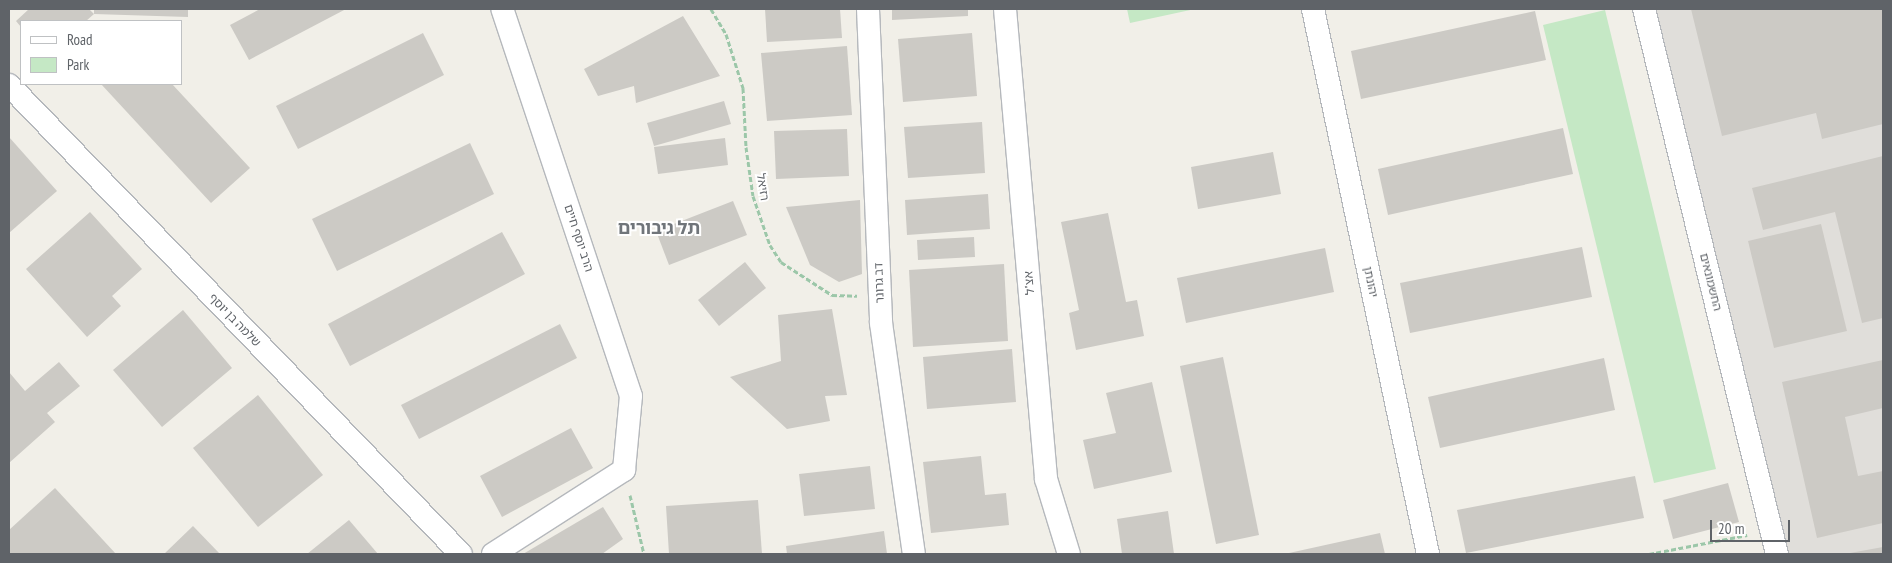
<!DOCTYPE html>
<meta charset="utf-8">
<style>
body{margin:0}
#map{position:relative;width:1892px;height:563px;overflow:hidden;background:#f1efe8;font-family:"PT Sans Narrow","Noto Sans Hebrew",sans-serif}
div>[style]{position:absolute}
.industrial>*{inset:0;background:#e0deda}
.green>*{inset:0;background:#c5e8c5}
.building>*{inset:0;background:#cccac5}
.path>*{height:3px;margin-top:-1.5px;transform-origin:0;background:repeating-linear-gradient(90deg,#9cc7a9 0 5px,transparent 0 7.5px)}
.roads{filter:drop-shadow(1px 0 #b5b8bc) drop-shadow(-1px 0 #b5b8bc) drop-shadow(0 1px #b5b8bc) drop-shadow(0 -1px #b5b8bc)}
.minor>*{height:22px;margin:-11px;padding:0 11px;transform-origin:11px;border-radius:11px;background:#fff}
span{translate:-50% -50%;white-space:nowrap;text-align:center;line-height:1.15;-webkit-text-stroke:4px #fff;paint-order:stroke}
.street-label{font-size:12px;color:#5f6368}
.district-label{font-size:18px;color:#70757a;font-weight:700}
.frame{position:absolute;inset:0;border:10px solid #5f6368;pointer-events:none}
.legend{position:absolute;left:20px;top:20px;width:162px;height:65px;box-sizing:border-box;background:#fff;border:1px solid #bfc1c3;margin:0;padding:6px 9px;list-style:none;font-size:15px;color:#5f6368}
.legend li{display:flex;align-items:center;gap:10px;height:25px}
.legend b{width:25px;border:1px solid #bfc1c3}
.scale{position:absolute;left:1710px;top:520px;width:80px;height:22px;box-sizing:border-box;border:2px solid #5f6368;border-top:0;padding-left:6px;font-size:15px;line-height:18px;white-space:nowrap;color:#5f6368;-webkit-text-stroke:4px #fff;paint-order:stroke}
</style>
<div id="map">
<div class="industrial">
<div style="clip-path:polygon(1644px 9px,1883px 9px,1883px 554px,1786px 554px)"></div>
</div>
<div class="green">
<div style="clip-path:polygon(1127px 9px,1195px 9px,1130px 23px)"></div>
<div style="clip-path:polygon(1605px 10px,1716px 469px,1654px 483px,1543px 25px)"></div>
</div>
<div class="building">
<div style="clip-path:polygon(29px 9px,89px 9px,94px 14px,86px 21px,21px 21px,21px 27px,16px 21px)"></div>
<div style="clip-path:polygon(94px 9px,188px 9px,188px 17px,94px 14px)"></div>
<div style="clip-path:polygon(260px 9px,346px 9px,249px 60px,230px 25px)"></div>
<div style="clip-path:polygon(765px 9px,840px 9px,842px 38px,767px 42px)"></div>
<div style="clip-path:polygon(892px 9px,968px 9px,968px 16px,892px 20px)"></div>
<div style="clip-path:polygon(1691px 9px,1883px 9px,1883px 124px,1822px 139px,1816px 113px,1722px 136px)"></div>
<div style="clip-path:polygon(1535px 11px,1546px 60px,1361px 99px,1351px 51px)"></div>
<div style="clip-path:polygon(683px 16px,720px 76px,636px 103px,634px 86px,598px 96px,584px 69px)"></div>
<div style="clip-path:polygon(423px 33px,444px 75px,298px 149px,276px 106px)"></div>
<div style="clip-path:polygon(972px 33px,977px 96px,903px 102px,898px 39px)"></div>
<div style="clip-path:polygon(847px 46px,852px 115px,767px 121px,761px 53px)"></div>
<div style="clip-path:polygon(101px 84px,172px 84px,250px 168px,211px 203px)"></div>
<div style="clip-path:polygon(724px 101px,731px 124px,654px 146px,647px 123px)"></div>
<div style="clip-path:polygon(982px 122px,985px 173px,908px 178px,904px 127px)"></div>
<div style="clip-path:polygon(1563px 128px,1573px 174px,1388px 215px,1378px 169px)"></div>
<div style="clip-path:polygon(847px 129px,849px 176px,776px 179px,774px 131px)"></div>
<div style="clip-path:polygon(9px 137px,57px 191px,9px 233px)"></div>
<div style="clip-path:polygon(725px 138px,728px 165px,658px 174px,654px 147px)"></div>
<div style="clip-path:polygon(470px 143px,494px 194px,337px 271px,312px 219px)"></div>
<div style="clip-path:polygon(1273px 152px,1281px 194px,1198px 209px,1191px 167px)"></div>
<div style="clip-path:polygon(1883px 156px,1883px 318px,1862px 323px,1835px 212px,1763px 230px,1752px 188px)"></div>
<div style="clip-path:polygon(988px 194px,990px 229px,907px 235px,905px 200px)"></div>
<div style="clip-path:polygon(860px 200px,862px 274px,839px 282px,810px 265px,786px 207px)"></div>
<div style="clip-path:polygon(733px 201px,747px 235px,669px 265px,656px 231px)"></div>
<div style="clip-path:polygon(90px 212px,142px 269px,112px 296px,121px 306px,87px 337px,26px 269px)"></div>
<div style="clip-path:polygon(1108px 213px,1126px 302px,1137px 300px,1144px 336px,1076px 350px,1069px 313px,1079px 310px,1061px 222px)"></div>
<div style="clip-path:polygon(1821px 224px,1847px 331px,1774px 348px,1748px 241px)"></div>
<div style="clip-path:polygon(502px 232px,525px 274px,350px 366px,328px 324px)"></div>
<div style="clip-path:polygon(974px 237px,975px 257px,918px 260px,917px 240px)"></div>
<div style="clip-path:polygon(1582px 247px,1592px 297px,1410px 333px,1400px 283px)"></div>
<div style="clip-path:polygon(1325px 248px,1334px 292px,1186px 323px,1177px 278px)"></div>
<div style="clip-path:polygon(745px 262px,766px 288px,719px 326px,698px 300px)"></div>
<div style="clip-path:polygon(1004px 264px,1008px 341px,913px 347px,909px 270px)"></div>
<div style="clip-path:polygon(832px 309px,847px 395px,825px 396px,830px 421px,787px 429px,730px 377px,781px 361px,778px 315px)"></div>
<div style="clip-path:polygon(183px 310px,232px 368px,162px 427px,113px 370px)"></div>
<div style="clip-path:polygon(560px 324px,577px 358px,419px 439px,401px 405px)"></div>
<div style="clip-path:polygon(1012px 349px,1016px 402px,927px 409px,923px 357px)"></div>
<div style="clip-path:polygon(1223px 357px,1259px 535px,1216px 544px,1180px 366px)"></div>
<div style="clip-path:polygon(1604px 358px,1615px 410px,1440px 448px,1428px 397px)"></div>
<div style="clip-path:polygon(1883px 360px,1883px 408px,1845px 417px,1858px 476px,1883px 471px,1883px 523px,1817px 538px,1782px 382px)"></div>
<div style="clip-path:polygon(59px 362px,80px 386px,47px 413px,55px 422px,9px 463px,9px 372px,25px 391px)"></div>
<div style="clip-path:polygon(1152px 382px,1172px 472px,1094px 489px,1083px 440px,1116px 433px,1106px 393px)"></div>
<div style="clip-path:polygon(258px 395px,323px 475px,258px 527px,193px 448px)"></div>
<div style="clip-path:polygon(571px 428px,593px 468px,502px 517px,480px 476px)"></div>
<div style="clip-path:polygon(981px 456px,985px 495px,1006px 493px,1009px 525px,931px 533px,923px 462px)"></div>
<div style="clip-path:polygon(870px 466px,875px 509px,804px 516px,799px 474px)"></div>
<div style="clip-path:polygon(1635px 476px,1644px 518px,1466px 553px,1457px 510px)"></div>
<div style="clip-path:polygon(1728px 483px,1739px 522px,1673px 539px,1663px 500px)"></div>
<div style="clip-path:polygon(55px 488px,116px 554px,9px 554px,9px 530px)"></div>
<div style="clip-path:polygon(758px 500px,762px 554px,669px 554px,666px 506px)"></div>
<div style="clip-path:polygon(603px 507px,623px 539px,602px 554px,523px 554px)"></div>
<div style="clip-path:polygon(1168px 511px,1174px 554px,1122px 554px,1117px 519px)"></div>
<div style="clip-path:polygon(349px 520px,378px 554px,307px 554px)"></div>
<div style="clip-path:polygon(193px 526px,220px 554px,164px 554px)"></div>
<div style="clip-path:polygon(884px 531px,887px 554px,787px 554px,786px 546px)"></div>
<div style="clip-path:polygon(1380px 533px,1385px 554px,1289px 554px,1289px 553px)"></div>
<div style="clip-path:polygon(1883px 547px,1883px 554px,1850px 554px,1850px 553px)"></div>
</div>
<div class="path">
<div style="left:711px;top:9px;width:29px;rotate:59deg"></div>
<div style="left:726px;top:34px;width:57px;rotate:72.5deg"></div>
<div style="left:743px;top:88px;width:59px;rotate:87.1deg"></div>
<div style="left:746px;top:147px;width:49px;rotate:81.9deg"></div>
<div style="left:753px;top:196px;width:52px;rotate:70.9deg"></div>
<div style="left:770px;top:245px;width:20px;rotate:57deg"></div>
<div style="left:781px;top:262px;width:61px;rotate:32.9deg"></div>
<div style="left:832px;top:295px;width:25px;rotate:2deg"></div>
<div style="left:630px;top:495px;width:61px;rotate:76.7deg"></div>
<div style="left:1649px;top:554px;width:100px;rotate:-11deg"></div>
</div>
<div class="roads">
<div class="minor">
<div style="left:868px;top:9px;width:314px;rotate:87.6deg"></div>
<div style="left:881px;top:323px;width:233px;rotate:81.9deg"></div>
<div style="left:1005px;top:9px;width:472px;rotate:85deg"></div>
<div style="left:1046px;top:479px;width:78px;rotate:73deg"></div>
<div style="left:1313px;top:9px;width:557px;rotate:78.08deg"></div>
<div style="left:1644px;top:9px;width:561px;rotate:76.29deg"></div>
<div style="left:9px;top:85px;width:651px;rotate:46.06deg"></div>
<div style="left:493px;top:554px;width:156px;rotate:-32.7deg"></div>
<div style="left:624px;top:470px;width:74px;rotate:-84.6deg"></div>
<div style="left:631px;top:396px;width:408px;rotate:-108.4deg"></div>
</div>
</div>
<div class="street-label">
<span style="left:763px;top:187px;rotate:81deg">רזיאל</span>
<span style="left:579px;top:238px;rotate:72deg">הרב יוסף חיים</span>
<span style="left:1371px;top:282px;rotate:78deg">יהונתן</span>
<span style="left:1711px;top:282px;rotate:76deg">החשמונאים</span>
<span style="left:879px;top:283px;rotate:-92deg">דב גרונר</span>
<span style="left:1029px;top:283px;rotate:-95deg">אצ"ל</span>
<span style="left:235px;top:320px;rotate:46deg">שלמה בן יוסף</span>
</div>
<div class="district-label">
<span style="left:659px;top:228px">תל גיבורים</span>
</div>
<div class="frame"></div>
<ul class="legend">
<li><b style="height:6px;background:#fff"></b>Road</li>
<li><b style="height:14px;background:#c5e8c5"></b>Park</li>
</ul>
<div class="scale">20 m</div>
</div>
